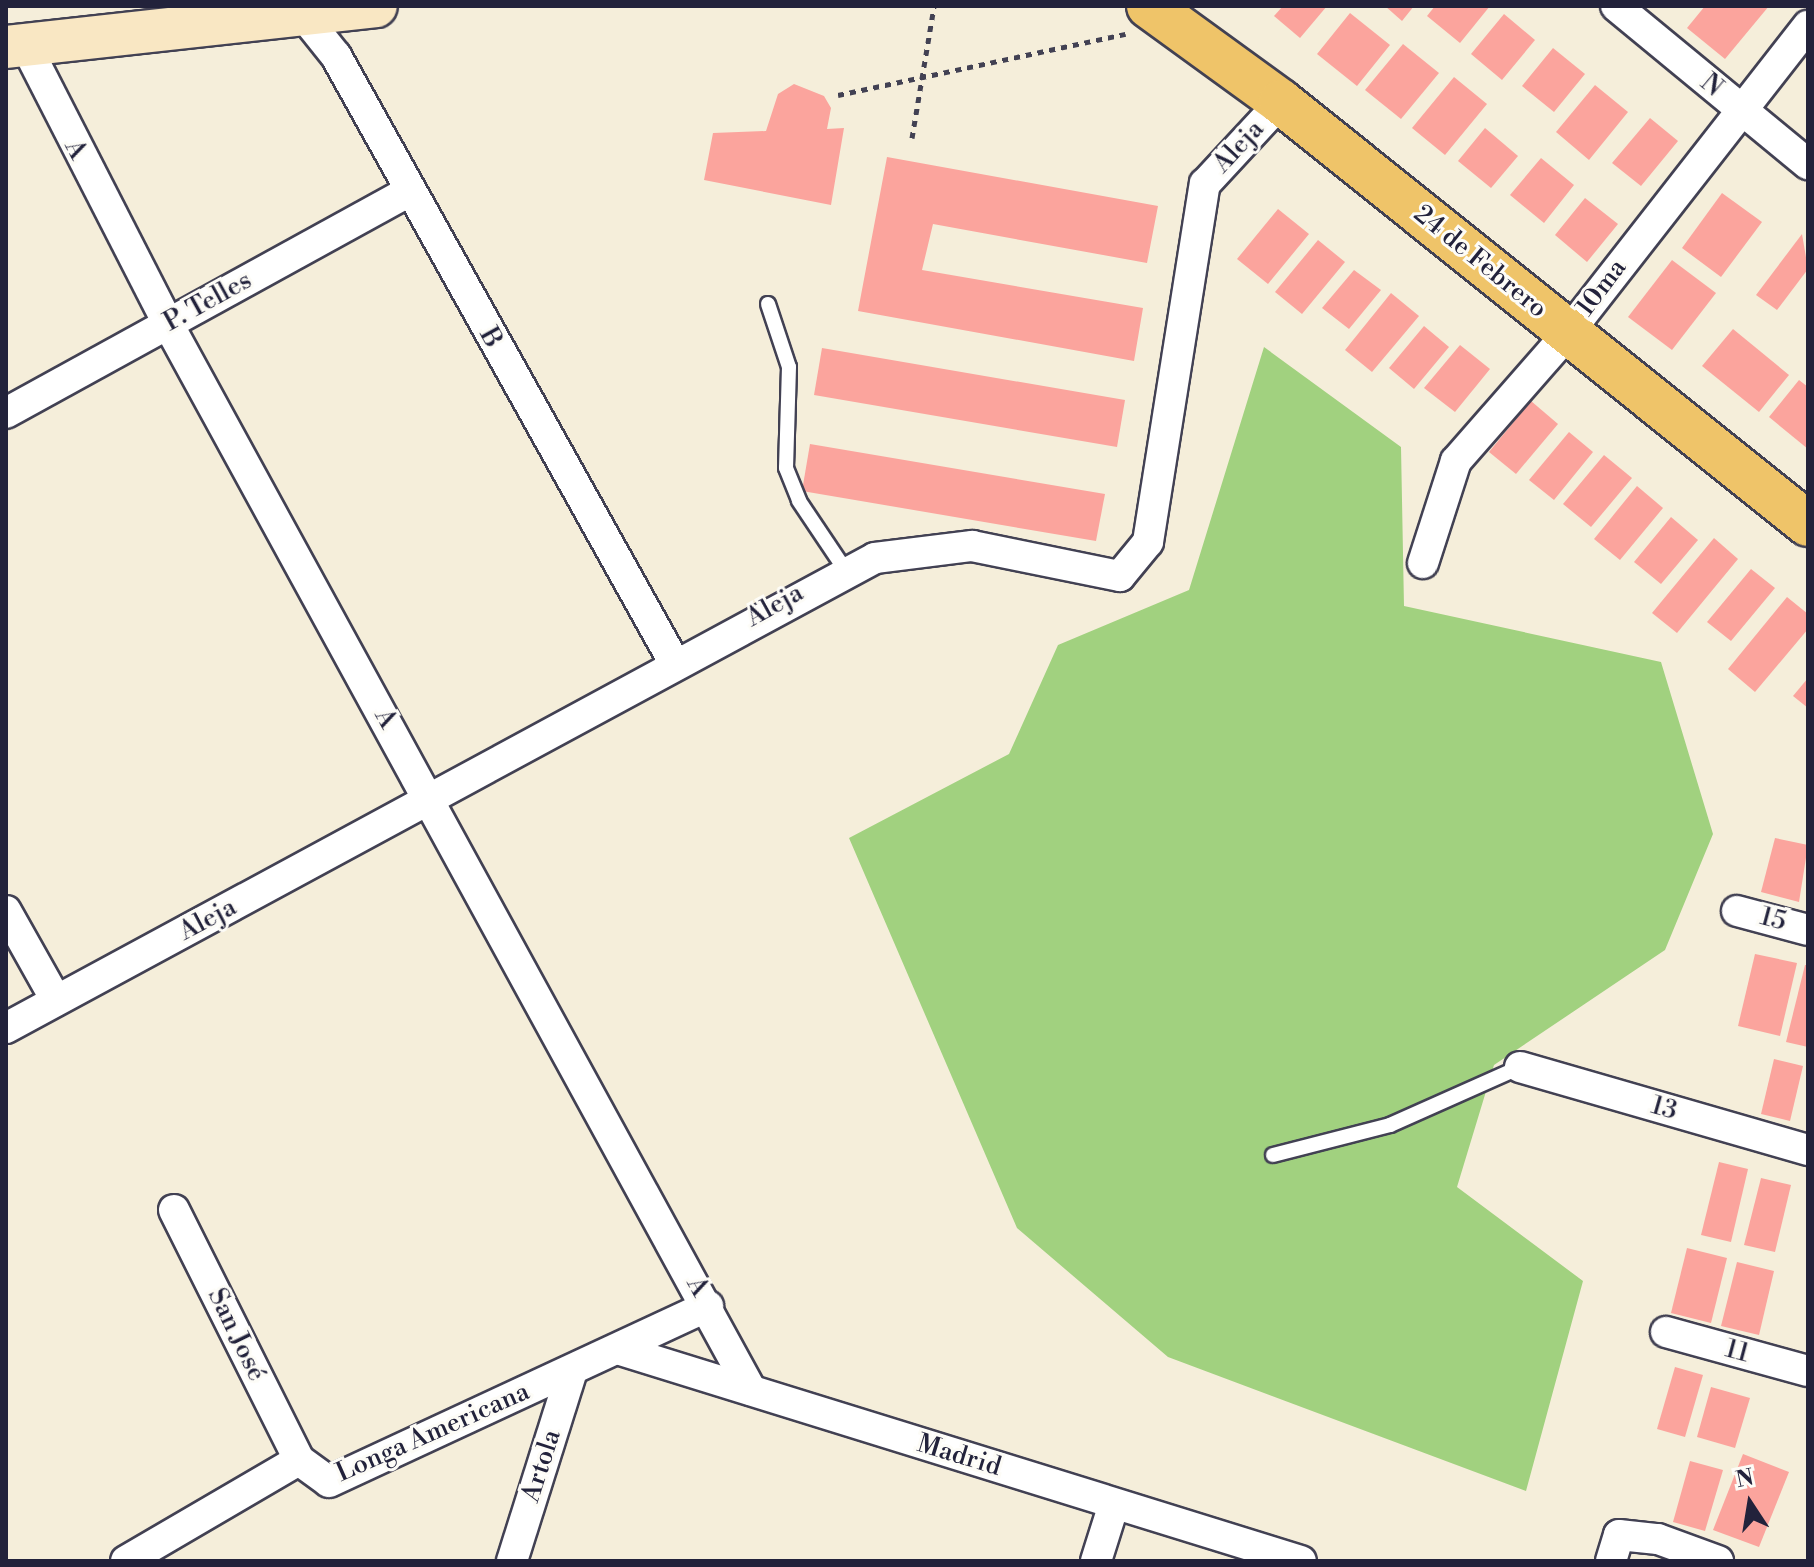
<!DOCTYPE html>
<meta charset="utf-8">
<style>
body{margin:0}
#map{position:relative;width:1814px;height:1567px;overflow:hidden;background:#f5eeda;font-family:"Libre Bodoni",serif}
div>[style]{position:absolute}
.green>*{inset:0;background:#a1d17f}
.building>*{inset:0;background:#fba49d}
.path>*{height:5px;margin-top:-2.5px;transform-origin:0;background:repeating-linear-gradient(90deg,#424153 0 6px,transparent 0 12px)}
.roads{filter:drop-shadow(2px 0 #424153) drop-shadow(-2px 0 #424153) drop-shadow(0 2px #424153) drop-shadow(0 -2px #424153)}
.lane>*{height:14px;margin:-7px;padding:0 7px;transform-origin:7px;border-radius:7px;background:#fff}
.street>*{height:30px;margin:-15px;padding:0 15px;transform-origin:15px;border-radius:15px;background:#fff}
.secondary>*{height:42px;margin:-21px;padding:0 21px;transform-origin:21px;border-radius:21px;background:#f9e7c3}
.primary>*{height:44px;margin:-22px;padding:0 22px;transform-origin:22px;border-radius:22px;background:#efc469}
span{translate:-50% -50%;white-space:nowrap;text-align:center;line-height:1.15;-webkit-text-stroke:6px #fdfcf7;paint-order:stroke}
.street-label{font-size:26px;color:#22223b}
.frame{position:absolute;inset:0;border:8px solid #22223b;pointer-events:none}
.north{position:absolute;left:1710px;top:1463px;width:80px;height:80px;-webkit-text-stroke:6px #fdfcf7;paint-order:stroke;rotate:348deg;font-size:22px;font-weight:700;line-height:32px;text-align:center;color:#22223b}
.north::after{content:'';display:block;margin:auto;width:28px;height:36px;background:#22223b;clip-path:polygon(50% 0,100% 100%,50% 72%,0 100%)}
</style>
<div id="map">
<div class="green">
<div style="clip-path:polygon(1264px 347px,1401px 447px,1404px 606px,1661px 662px,1713px 834px,1665px 950px,1494px 1065px,1457px 1187px,1583px 1281px,1526px 1491px,1168px 1357px,1017px 1228px,849px 838px,1009px 754px,1058px 645px,1189px 590px)"></div>
</div>
<div class="building">
<div style="clip-path:polygon(1283px 6px,1327px 6px,1300px 38px,1274px 16px)"></div>
<div style="clip-path:polygon(1385px 6px,1414px 6px,1402px 21px)"></div>
<div style="clip-path:polygon(1435px 6px,1490px 6px,1460px 43px,1427px 16px)"></div>
<div style="clip-path:polygon(1705px 6px,1769px 6px,1725px 59px,1687px 28px)"></div>
<div style="clip-path:polygon(1350px 13px,1390px 45px,1357px 86px,1317px 54px)"></div>
<div style="clip-path:polygon(1504px 14px,1535px 40px,1502px 80px,1471px 54px)"></div>
<div style="clip-path:polygon(1403px 44px,1439px 73px,1401px 119px,1365px 90px)"></div>
<div style="clip-path:polygon(1553px 48px,1585px 74px,1554px 112px,1522px 86px)"></div>
<div style="clip-path:polygon(1454px 77px,1487px 104px,1445px 155px,1412px 128px)"></div>
<div style="clip-path:polygon(794px 84px,824px 96px,831px 108px,827px 129px,844px 128px,831px 205px,704px 180px,713px 133px,766px 131px,778px 94px)"></div>
<div style="clip-path:polygon(1595px 85px,1628px 112px,1589px 160px,1556px 132px)"></div>
<div style="clip-path:polygon(1650px 118px,1678px 141px,1641px 186px,1612px 163px)"></div>
<div style="clip-path:polygon(1485px 128px,1518px 156px,1491px 188px,1458px 161px)"></div>
<div style="clip-path:polygon(887px 157px,1158px 206px,1147px 263px,933px 224px,922px 270px,1143px 308px,1134px 361px,858px 311px)"></div>
<div style="clip-path:polygon(1541px 158px,1574px 185px,1544px 223px,1510px 195px)"></div>
<div style="clip-path:polygon(1722px 193px,1762px 222px,1721px 277px,1682px 248px)"></div>
<div style="clip-path:polygon(1585px 198px,1618px 224px,1587px 262px,1555px 235px)"></div>
<div style="clip-path:polygon(1278px 209px,1309px 234px,1268px 284px,1237px 259px)"></div>
<div style="clip-path:polygon(1802px 234px,1808px 269px,1777px 310px,1756px 295px)"></div>
<div style="clip-path:polygon(1318px 240px,1345px 262px,1302px 314px,1275px 292px)"></div>
<div style="clip-path:polygon(1672px 260px,1716px 293px,1672px 350px,1628px 317px)"></div>
<div style="clip-path:polygon(1354px 270px,1381px 290px,1349px 329px,1322px 308px)"></div>
<div style="clip-path:polygon(1391px 293px,1419px 316px,1372px 372px,1345px 350px)"></div>
<div style="clip-path:polygon(1424px 326px,1449px 347px,1414px 389px,1389px 368px)"></div>
<div style="clip-path:polygon(1733px 329px,1789px 375px,1759px 412px,1702px 366px)"></div>
<div style="clip-path:polygon(1460px 345px,1490px 369px,1455px 412px,1424px 388px)"></div>
<div style="clip-path:polygon(822px 348px,1125px 400px,1117px 447px,814px 395px)"></div>
<div style="clip-path:polygon(1799px 380px,1808px 387px,1808px 449px,1769px 417px)"></div>
<div style="clip-path:polygon(1531px 401px,1558px 424px,1516px 474px,1489px 452px)"></div>
<div style="clip-path:polygon(1569px 432px,1593px 452px,1554px 500px,1529px 480px)"></div>
<div style="clip-path:polygon(810px 444px,1105px 494px,1096px 541px,802px 491px)"></div>
<div style="clip-path:polygon(1604px 455px,1632px 478px,1591px 527px,1563px 504px)"></div>
<div style="clip-path:polygon(1637px 486px,1663px 508px,1620px 560px,1594px 539px)"></div>
<div style="clip-path:polygon(1671px 517px,1698px 540px,1661px 584px,1634px 562px)"></div>
<div style="clip-path:polygon(1714px 538px,1738px 559px,1677px 633px,1652px 613px)"></div>
<div style="clip-path:polygon(1751px 569px,1775px 588px,1731px 641px,1707px 622px)"></div>
<div style="clip-path:polygon(1787px 597px,1808px 614px,1808px 629px,1755px 692px,1728px 669px)"></div>
<div style="clip-path:polygon(1808px 678px,1808px 708px,1793px 696px)"></div>
<div style="clip-path:polygon(1775px 838px,1808px 845px,1799px 902px,1761px 892px)"></div>
<div style="clip-path:polygon(1755px 954px,1797px 963px,1780px 1036px,1738px 1026px)"></div>
<div style="clip-path:polygon(1805px 965px,1808px 965px,1808px 1047px,1786px 1042px)"></div>
<div style="clip-path:polygon(1774px 1059px,1803px 1066px,1790px 1121px,1761px 1114px)"></div>
<div style="clip-path:polygon(1719px 1162px,1748px 1169px,1731px 1242px,1701px 1235px)"></div>
<div style="clip-path:polygon(1761px 1178px,1791px 1185px,1775px 1252px,1744px 1245px)"></div>
<div style="clip-path:polygon(1687px 1248px,1727px 1258px,1711px 1323px,1671px 1313px)"></div>
<div style="clip-path:polygon(1737px 1262px,1774px 1271px,1759px 1335px,1721px 1326px)"></div>
<div style="clip-path:polygon(1675px 1367px,1703px 1375px,1685px 1437px,1657px 1429px)"></div>
<div style="clip-path:polygon(1711px 1387px,1750px 1398px,1735px 1448px,1697px 1437px)"></div>
<div style="clip-path:polygon(1743px 1454px,1789px 1472px,1759px 1547px,1713px 1530px)"></div>
<div style="clip-path:polygon(1690px 1461px,1723px 1470px,1705px 1531px,1673px 1522px)"></div>
</div>
<div class="path">
<div style="left:838px;top:95px;width:294px;rotate:-12deg"></div>
<div style="left:912px;top:138px;width:134px;rotate:-80.5deg"></div>
</div>
<div class="roads">
<div class="lane">
<div style="left:768px;top:304px;width:66px;rotate:71.6deg"></div>
<div style="left:789px;top:367px;width:101px;rotate:91.7deg"></div>
<div style="left:786px;top:468px;width:35px;rotate:68deg"></div>
<div style="left:799px;top:501px;width:84px;rotate:56.1deg"></div>
<div style="left:1273px;top:1155px;width:121px;rotate:-14.4deg"></div>
<div style="left:1390px;top:1125px;width:142px;rotate:-24deg"></div>
</div>
<div class="street">
<div style="left:1616px;top:6px;width:249px;rotate:39.5deg"></div>
<div style="left:304px;top:16px;width:51px;rotate:51.3deg"></div>
<div style="left:336px;top:56px;width:694px;rotate:60.85deg"></div>
<div style="left:25px;top:44px;width:314px;rotate:62.9deg"></div>
<div style="left:168px;top:324px;width:1215px;rotate:61.33deg"></div>
<div style="left:6px;top:413px;width:461px;rotate:-28.8deg"></div>
<div style="left:1423px;top:563px;width:107px;rotate:-72.1deg"></div>
<div style="left:1456px;top:461px;width:170px;rotate:-48.8deg"></div>
<div style="left:1568px;top:333px;width:390px;rotate:-52deg"></div>
<div style="left:6px;top:911px;width:102px;rotate:60.7deg"></div>
<div style="left:1737px;top:911px;width:73px;rotate:15deg"></div>
<div style="left:6px;top:1028px;width:988px;rotate:-28.41deg"></div>
<div style="left:875px;top:558px;width:98px;rotate:-7.1deg"></div>
<div style="left:972px;top:546px;width:151px;rotate:11.5deg"></div>
<div style="left:1120px;top:576px;width:44px;rotate:-50.5deg"></div>
<div style="left:1148px;top:542px;width:363px;rotate:-81deg"></div>
<div style="left:1205px;top:184px;width:112px;rotate:-47.2deg"></div>
<div style="left:1520px;top:1067px;width:300px;rotate:16.1deg"></div>
<div style="left:174px;top:1210px;width:280px;rotate:63.4deg"></div>
<div style="left:1666px;top:1332px;width:147px;rotate:15.4deg"></div>
<div style="left:617px;top:1349px;width:716px;rotate:17.22deg"></div>
<div style="left:126px;top:1561px;width:200px;rotate:-30.3deg"></div>
<div style="left:299px;top:1460px;width:37px;rotate:36deg"></div>
<div style="left:329px;top:1482px;width:418px;rotate:-24.9deg"></div>
<div style="left:512px;top:1561px;width:199px;rotate:-72.5deg"></div>
<div style="left:1096px;top:1561px;width:60px;rotate:-72.5deg"></div>
<div style="left:1611px;top:1561px;width:27px;rotate:-73deg"></div>
<div style="left:1619px;top:1535px;width:39px;rotate:6deg"></div>
<div style="left:1658px;top:1539px;width:64px;rotate:20.1deg"></div>
</div>
<div class="secondary">
<div style="left:6px;top:47px;width:372px;rotate:-6.3deg"></div>
</div>
<div class="primary">
<div style="left:1149px;top:6px;width:163px;rotate:36deg"></div>
<div style="left:1281px;top:102px;width:675px;rotate:38.69deg"></div>
</div>
</div>
<div class="street-label">
<span style="left:1711px;top:86px;rotate:40deg">N</span>
<span style="left:1239px;top:147px;rotate:-47deg">Aleja</span>
<span style="left:75px;top:150px;rotate:62deg">A</span>
<span style="left:1480px;top:262px;rotate:39deg">24 de Febrero</span>
<span style="left:1602px;top:288px;rotate:-53deg">10ma</span>
<span style="left:208px;top:302px;rotate:-29deg">P. Telles</span>
<span style="left:490px;top:338px;rotate:61deg">B</span>
<span style="left:775px;top:606px;rotate:-29deg">Aleja</span>
<span style="left:385px;top:719px;rotate:61deg">A</span>
<span style="left:208px;top:920px;rotate:-28deg">Aleja</span>
<span style="left:1773px;top:920px;rotate:15deg">15</span>
<span style="left:1664px;top:1109px;rotate:16deg">13</span>
<span style="left:697px;top:1287px;rotate:61deg">A</span>
<span style="left:236px;top:1335px;rotate:64deg">San José</span>
<span style="left:1737px;top:1352px;rotate:15deg">11</span>
<span style="left:433px;top:1433px;rotate:-24deg">Longa Americana</span>
<span style="left:959px;top:1456px;rotate:17deg">Madrid</span>
<span style="left:542px;top:1466px;rotate:-72deg">Artola</span>
</div>
<div class="frame"></div>
<div class="north">N</div>
</div>
